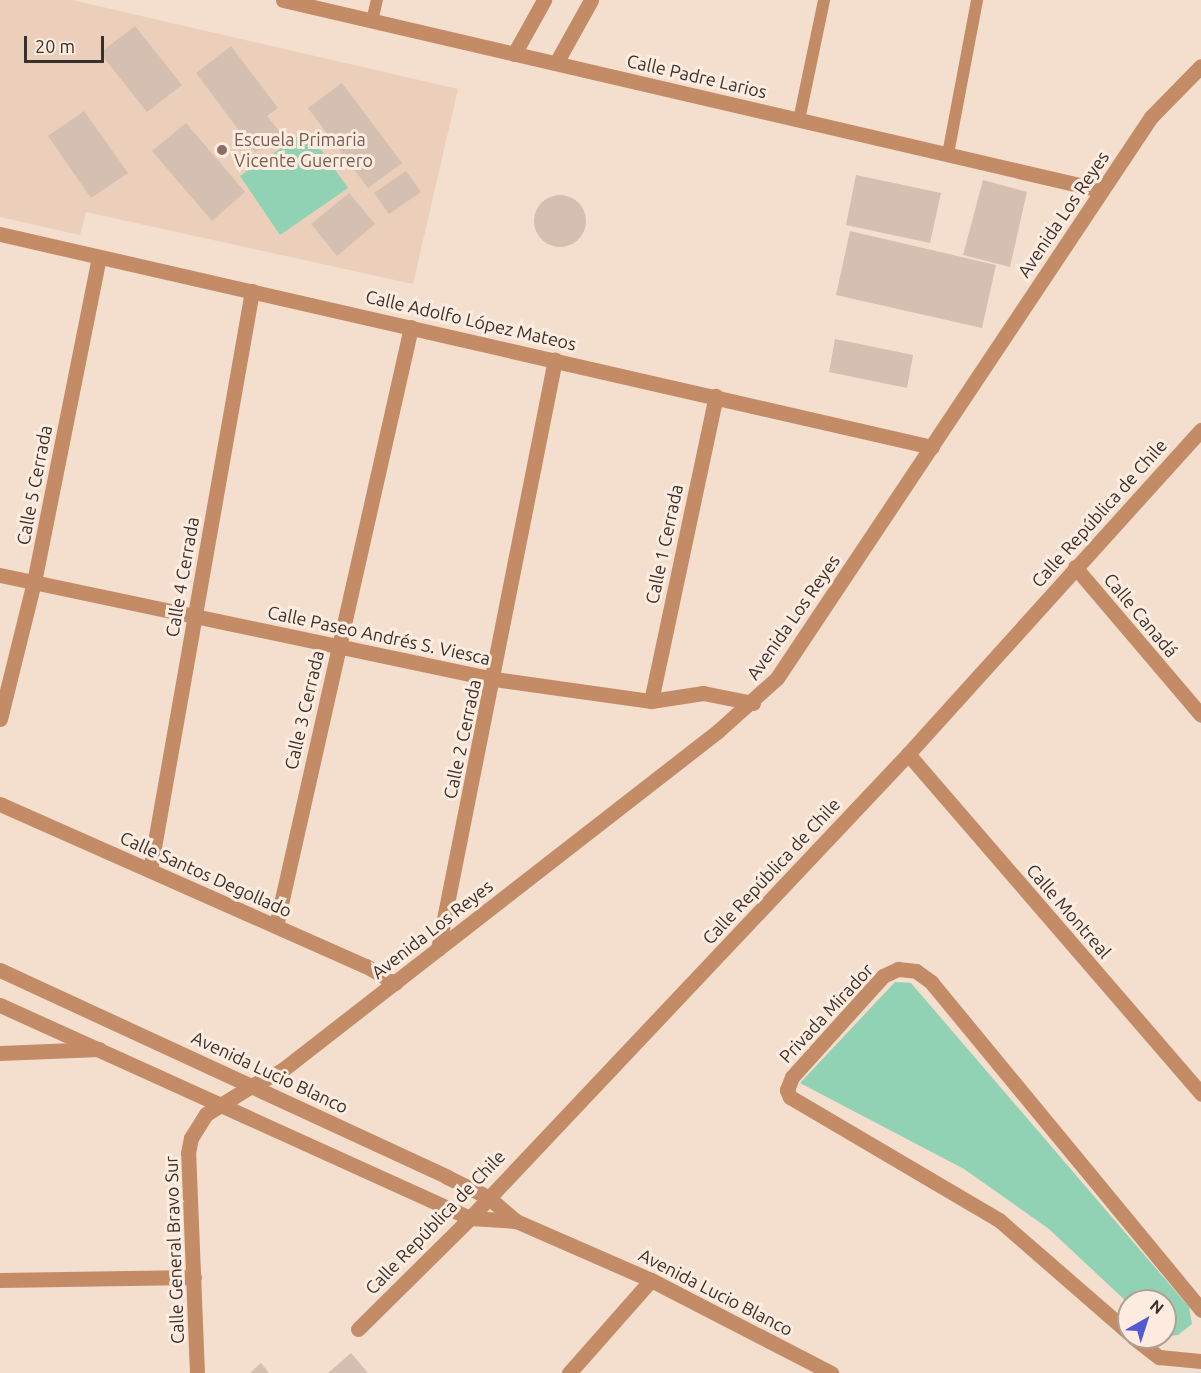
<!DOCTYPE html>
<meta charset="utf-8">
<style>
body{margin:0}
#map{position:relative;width:1201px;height:1373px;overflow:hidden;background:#f4dece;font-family:Ubuntu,sans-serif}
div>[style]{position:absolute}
.built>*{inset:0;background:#ebcfbb}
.green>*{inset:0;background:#91d2b4}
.building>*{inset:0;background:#d5bfb0}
.round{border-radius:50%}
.service>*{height:12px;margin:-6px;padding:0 6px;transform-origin:6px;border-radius:6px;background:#c38c67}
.minor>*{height:15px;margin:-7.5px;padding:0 7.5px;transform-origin:7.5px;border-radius:7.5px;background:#c38c67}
.tertiary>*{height:15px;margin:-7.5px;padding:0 7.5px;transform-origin:7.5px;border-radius:7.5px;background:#c38c67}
.dots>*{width:16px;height:16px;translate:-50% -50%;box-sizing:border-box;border:3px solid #feece0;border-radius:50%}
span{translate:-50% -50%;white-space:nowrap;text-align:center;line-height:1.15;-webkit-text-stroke:6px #feece0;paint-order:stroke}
.street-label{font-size:18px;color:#39312b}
.education-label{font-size:18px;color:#785e54}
.left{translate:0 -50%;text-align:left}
.north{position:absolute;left:1117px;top:1289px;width:60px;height:60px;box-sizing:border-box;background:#feece0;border:2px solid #afa198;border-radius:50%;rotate:39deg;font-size:16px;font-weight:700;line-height:24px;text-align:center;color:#39312b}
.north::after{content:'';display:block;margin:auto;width:21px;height:27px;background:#505cd2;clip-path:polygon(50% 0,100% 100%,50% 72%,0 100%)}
.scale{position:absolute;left:24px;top:36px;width:80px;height:27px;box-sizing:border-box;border:3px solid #39312b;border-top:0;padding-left:8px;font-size:18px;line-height:21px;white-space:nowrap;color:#39312b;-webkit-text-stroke:4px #feece0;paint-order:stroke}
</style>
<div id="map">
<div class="built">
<div style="clip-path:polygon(0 0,72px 0,458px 89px,413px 284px,86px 212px,80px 235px,0 217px)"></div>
</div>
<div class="green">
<div style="clip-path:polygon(307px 130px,348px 188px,280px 235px,240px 176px)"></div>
<div style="clip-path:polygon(895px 982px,911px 983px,1189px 1307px,1192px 1324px,1178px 1335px,1163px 1337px,1165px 1301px,1129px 1301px,1129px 1304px,1049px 1229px,964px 1169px,800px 1083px)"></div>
</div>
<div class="building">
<div style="clip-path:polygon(135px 26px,182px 85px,147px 112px,100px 53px)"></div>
<div style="clip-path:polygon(231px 46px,278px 108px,267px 116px,281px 133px,255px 152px,196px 73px)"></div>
<div style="clip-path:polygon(342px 83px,402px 163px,368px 188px,308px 108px)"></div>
<div style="clip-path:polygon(84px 111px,128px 173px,91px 198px,48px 136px)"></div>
<div style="clip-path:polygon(186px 123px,245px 192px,212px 221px,152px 151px)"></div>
<div style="clip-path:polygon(406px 171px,421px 192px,389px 214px,374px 193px)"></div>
<div style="clip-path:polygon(856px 175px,941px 193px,930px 243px,846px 225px)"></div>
<div style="clip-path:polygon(983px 180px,1027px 192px,1010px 267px,963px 255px)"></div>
<div style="clip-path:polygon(349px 193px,375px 224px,337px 256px,311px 224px)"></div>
<div class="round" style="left:534px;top:195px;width:52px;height:52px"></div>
<div style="clip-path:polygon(850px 231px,996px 265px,982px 328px,836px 295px)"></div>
<div style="clip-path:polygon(835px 339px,913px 355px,907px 388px,829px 372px)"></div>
<div style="clip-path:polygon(351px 1353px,368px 1373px,328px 1373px)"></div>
<div style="clip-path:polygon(261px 1363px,269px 1373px,250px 1373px)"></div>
</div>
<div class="service">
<div style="left:372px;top:21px;width:22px;rotate:-77deg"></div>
<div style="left:799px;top:120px;width:123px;rotate:-78.2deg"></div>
<div style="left:948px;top:154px;width:157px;rotate:-79.3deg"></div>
</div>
<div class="minor">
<div style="left:283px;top:0;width:840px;rotate:13.08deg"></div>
<div style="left:514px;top:54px;width:62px;rotate:-60.9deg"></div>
<div style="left:556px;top:63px;width:72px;rotate:-60.9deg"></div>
<div style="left:0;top:234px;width:956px;rotate:12.87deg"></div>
<div style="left:1075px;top:567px;width:194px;rotate:49.6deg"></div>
<div style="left:0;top:575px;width:505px;rotate:11.89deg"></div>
<div style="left:494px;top:679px;width:159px;rotate:8deg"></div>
<div style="left:651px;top:701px;width:53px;rotate:-8.7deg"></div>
<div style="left:703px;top:693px;width:51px;rotate:11.3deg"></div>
<div style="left:651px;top:701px;width:312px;rotate:-78deg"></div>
<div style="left:0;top:719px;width:141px;rotate:-76.1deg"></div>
<div style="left:34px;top:582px;width:331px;rotate:-78.7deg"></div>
<div style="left:908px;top:754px;width:449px;rotate:49.2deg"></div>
<div style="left:0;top:804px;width:400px;rotate:23.9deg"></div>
<div style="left:366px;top:966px;width:34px;rotate:30deg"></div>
<div style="left:150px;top:870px;width:588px;rotate:-80.01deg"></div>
<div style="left:276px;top:926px;width:614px;rotate:-77.3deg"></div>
<div style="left:438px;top:949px;width:601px;rotate:-78.78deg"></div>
<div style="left:0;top:1053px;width:99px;rotate:-2.3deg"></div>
<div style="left:253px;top:1085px;width:31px;rotate:-27deg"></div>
<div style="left:281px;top:1071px;width:554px;rotate:-37.88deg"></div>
<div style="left:718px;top:731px;width:79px;rotate:-41.9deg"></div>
<div style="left:777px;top:678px;width:674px;rotate:-56.31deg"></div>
<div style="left:1151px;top:117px;width:71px;rotate:-45.6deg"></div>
<div style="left:0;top:1280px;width:194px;rotate:-0.9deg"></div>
<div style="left:358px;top:1329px;width:158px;rotate:-44.7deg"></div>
<div style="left:470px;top:1218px;width:638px;rotate:-46.65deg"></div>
<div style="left:908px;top:754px;width:437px;rotate:-47.9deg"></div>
<div style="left:1129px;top:1333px;width:172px;rotate:-139deg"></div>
<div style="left:999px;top:1220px;width:243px;rotate:-149.5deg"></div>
<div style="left:790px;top:1097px;width:8px;rotate:-113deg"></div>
<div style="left:787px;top:1090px;width:14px;rotate:-69deg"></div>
<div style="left:792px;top:1077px;width:136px;rotate:-48deg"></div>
<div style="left:883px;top:976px;width:17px;rotate:-25deg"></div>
<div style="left:898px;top:969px;width:18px;rotate:6deg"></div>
<div style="left:916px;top:971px;width:19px;rotate:36deg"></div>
<div style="left:931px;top:982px;width:425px;rotate:50.5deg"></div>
<div style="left:1133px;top:1337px;width:33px;rotate:38deg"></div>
<div style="left:1159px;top:1357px;width:42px;rotate:5.4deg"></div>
<div style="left:569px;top:1373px;width:124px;rotate:-48.6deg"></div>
</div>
<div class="tertiary">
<div style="left:0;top:970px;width:493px;rotate:24.8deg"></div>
<div style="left:447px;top:1177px;width:46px;rotate:26deg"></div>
<div style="left:488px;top:1197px;width:37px;rotate:41deg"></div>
<div style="left:516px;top:1221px;width:147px;rotate:23.6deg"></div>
<div style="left:651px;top:1280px;width:203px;rotate:27.3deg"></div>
<div style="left:0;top:1005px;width:516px;rotate:24.38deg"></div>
<div style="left:470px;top:1218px;width:46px;rotate:3.7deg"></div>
<div style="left:197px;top:1373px;width:220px;rotate:-92.3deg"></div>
<div style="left:188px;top:1153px;width:15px;rotate:-79deg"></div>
<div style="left:191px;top:1138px;width:28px;rotate:-58deg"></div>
<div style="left:206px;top:1114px;width:55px;rotate:-31.7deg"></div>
</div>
<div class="dots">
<div style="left:222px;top:150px;background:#8d6e63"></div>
</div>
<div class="street-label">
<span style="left:697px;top:76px;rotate:13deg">Calle Padre Larios</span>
<span style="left:1063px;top:214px;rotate:-56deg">Avenida Los Reyes</span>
<span style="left:471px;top:320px;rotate:13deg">Calle Adolfo López Mateos</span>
<span style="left:34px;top:485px;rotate:-79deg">Calle 5 Cerrada</span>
<span style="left:1099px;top:513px;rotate:-48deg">Calle República de Chile</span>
<span style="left:664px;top:544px;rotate:-78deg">Calle 1 Cerrada</span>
<span style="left:182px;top:577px;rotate:-80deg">Calle 4 Cerrada</span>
<span style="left:1141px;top:615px;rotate:50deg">Calle Canadá</span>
<span style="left:793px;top:617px;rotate:-55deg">Avenida Los Reyes</span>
<span style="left:379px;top:635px;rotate:12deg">Calle Paseo Andrés S. Viesca</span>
<span style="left:304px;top:710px;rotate:-77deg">Calle 3 Cerrada</span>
<span style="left:462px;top:739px;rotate:-78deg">Calle 2 Cerrada</span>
<span style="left:771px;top:871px;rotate:-47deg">Calle República de Chile</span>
<span style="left:206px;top:874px;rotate:24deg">Calle Santos Degollado</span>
<span style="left:1069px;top:911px;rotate:49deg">Calle Montreal</span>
<span style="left:432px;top:929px;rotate:-38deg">Avenida Los Reyes</span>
<span style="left:826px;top:1013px;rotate:-47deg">Privada Mirador</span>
<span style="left:270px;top:1072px;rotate:25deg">Avenida Lucio Blanco</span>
<span style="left:435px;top:1222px;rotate:-46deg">Calle República de Chile</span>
<span style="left:174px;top:1250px;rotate:-92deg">Calle General Bravo Sur</span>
<span style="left:716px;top:1292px;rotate:27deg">Avenida Lucio Blanco</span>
</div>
<div class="education-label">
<span class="left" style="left:234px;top:150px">Escuela Primaria<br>Vicente Guerrero</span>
</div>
<div class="north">N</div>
<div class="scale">20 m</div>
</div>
